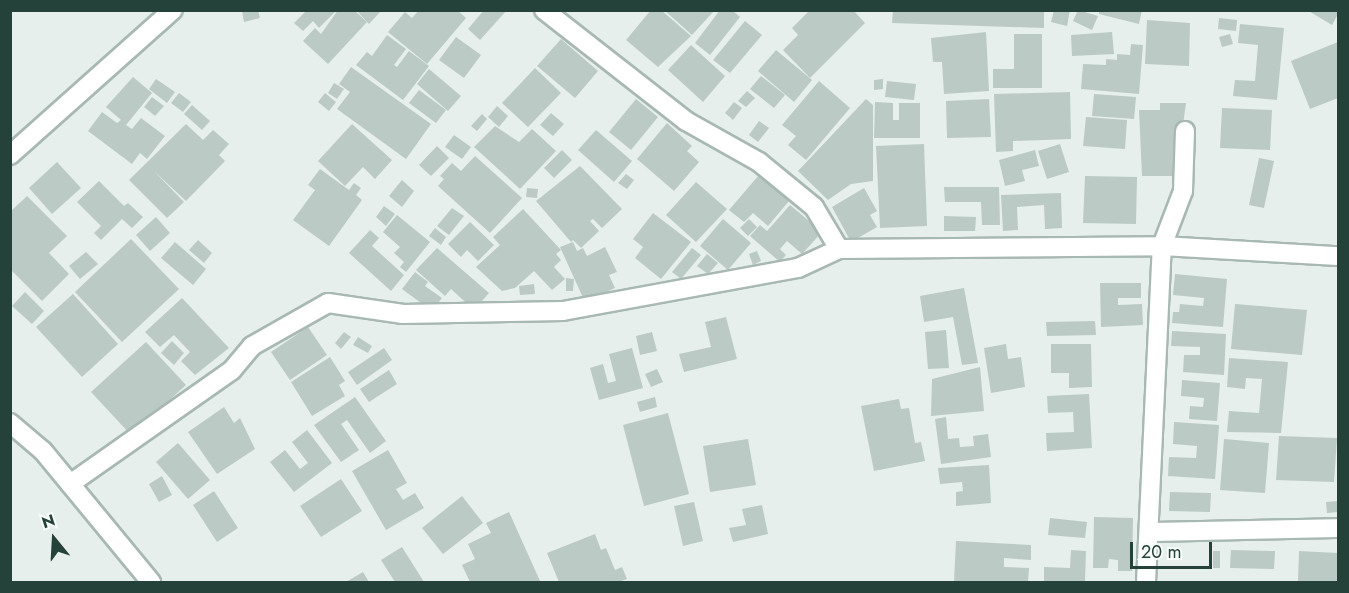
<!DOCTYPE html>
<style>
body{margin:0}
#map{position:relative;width:1349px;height:593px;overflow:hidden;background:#e6efeb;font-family:Jost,sans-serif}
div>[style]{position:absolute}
.building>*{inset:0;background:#bbcac4}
.roads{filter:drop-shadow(2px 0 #a8b8b2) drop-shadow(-2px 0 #a8b8b2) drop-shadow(0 2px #a8b8b2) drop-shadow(0 -2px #a8b8b2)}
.minor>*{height:18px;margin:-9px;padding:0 9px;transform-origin:9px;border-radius:9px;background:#fff}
span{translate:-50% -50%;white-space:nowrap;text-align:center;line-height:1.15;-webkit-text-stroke:6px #f7fbf9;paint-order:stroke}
.frame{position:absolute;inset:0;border:12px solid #24423a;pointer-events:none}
.north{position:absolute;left:24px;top:509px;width:60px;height:60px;-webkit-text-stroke:4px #f7fbf9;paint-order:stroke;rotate:342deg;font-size:16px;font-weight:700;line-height:24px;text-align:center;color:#24423a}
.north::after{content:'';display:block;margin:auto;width:21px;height:27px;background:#24423a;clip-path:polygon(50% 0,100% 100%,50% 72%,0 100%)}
.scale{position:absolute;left:1130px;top:542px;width:82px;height:27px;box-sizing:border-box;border:3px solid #24423a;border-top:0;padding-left:8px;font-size:18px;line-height:21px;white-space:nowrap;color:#24423a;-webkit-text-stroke:4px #f7fbf9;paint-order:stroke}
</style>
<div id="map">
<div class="building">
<div style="clip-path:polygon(258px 10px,260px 18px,244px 22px,242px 11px)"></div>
<div style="clip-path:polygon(307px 10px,337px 10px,319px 28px,313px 21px,303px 31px,294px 23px)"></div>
<div style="clip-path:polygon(338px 10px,354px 10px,367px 22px,328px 64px,303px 41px,315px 28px,321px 34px)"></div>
<div style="clip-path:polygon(356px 10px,382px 10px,369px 24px)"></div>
<div style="clip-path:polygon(419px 10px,457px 10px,466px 18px,427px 64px,388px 32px,405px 12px,412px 18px)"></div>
<div style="clip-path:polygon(484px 10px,507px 10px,480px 40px,468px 29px)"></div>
<div style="clip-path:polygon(651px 10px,661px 10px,691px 36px,658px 67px,626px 40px)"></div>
<div style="clip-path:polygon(664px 10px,712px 10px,713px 12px,692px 35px)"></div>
<div style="clip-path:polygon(720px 10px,732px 10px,740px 17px,710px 55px,695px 43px)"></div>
<div style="clip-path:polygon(810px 10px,853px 10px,865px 23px,810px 78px,783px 50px,798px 35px,792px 28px)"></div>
<div style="clip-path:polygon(893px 10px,1044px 10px,1044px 28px,892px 23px)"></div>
<div style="clip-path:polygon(1054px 10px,1070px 10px,1067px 26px,1051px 22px)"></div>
<div style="clip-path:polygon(1078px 10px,1098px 16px,1092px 30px,1073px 21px)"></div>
<div style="clip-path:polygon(1099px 10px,1142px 10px,1139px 24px,1099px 14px)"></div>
<div style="clip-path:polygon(1307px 10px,1338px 10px,1338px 14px,1332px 25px)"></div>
<div style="clip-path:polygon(1219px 18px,1237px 20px,1236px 31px,1218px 29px)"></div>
<div style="clip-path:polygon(1147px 20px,1190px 23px,1189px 66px,1145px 64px)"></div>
<div style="clip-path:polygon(745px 21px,762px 35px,730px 73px,713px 60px)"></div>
<div style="clip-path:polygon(1240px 24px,1284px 28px,1277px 100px,1233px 96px,1235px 80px,1255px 81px,1258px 45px,1238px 43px)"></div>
<div style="clip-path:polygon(986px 32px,989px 91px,944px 94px,942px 62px,933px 62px,931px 38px)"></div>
<div style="clip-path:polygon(1112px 32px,1114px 54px,1072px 56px,1071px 35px)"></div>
<div style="clip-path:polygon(1014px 34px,1042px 34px,1042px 88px,993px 88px,993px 69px,1014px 69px)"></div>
<div style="clip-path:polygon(1230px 34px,1233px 44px,1222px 47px,1219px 37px)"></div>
<div style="clip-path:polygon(387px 35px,406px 49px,394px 65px,397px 67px,409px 51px,429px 66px,403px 100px,356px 65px,367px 52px,372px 56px)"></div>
<div style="clip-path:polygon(456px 37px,481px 55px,464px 78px,439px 60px)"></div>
<div style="clip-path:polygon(561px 39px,598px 71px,575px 98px,537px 66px)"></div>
<div style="clip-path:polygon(1338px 42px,1338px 98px,1310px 109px,1291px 61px)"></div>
<div style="clip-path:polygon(1131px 44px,1143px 45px,1139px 94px,1081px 89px,1083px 64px,1106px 65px,1106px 59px,1117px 60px,1117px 54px,1130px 55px)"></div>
<div style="clip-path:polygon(691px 45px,725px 76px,703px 102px,668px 70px)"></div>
<div style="clip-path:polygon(776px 50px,812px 80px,794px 102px,758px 71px)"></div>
<div style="clip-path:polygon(351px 67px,431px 124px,406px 159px,337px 109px,350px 92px,339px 84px)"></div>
<div style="clip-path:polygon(535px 68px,561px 93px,528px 127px,502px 103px)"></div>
<div style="clip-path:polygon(429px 69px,461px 96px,448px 111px,417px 84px)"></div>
<div style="clip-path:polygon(761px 76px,785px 95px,774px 108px,750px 89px)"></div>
<div style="clip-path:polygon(133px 77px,152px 93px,126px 125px,132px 129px,141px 118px,165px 136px,147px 159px,140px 153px,132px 164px,88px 131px,102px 112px,117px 123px,121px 120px,106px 107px)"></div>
<div style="clip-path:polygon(156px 79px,175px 92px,167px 103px,149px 89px)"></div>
<div style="clip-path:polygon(883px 79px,883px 89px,874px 90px,874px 80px)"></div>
<div style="clip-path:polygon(819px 81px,850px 108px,806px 160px,788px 145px,796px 136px,782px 125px)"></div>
<div style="clip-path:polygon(887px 81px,916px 84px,914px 100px,885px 97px)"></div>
<div style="clip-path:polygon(334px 83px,344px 89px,337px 99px,328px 93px)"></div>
<div style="clip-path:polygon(419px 90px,446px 110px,436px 123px,409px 103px)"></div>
<div style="clip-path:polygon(747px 91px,755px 98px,746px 107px,738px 101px)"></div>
<div style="clip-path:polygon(1070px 92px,1071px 139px,1013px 141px,1013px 151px,996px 152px,994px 94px)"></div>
<div style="clip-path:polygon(179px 93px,191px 102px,183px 112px,171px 103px)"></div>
<div style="clip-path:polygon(325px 93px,336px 102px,329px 111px,318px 102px)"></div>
<div style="clip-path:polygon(1094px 94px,1136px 97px,1134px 119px,1092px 116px)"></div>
<div style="clip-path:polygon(152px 97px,164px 106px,155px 116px,144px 107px)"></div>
<div style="clip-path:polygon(636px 99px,658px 117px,631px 150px,609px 132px)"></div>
<div style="clip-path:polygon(866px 99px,873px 105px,873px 181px,851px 184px,828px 200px,798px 171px)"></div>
<div style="clip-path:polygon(989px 99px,991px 137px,947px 138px,946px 101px)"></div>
<div style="clip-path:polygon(734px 102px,742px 108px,733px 120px,725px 113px)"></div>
<div style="clip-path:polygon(875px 102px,893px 103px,893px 120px,899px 120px,899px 103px,920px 103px,920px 138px,874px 138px)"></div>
<div style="clip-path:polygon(1160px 103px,1186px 103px,1176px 176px,1142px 176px,1139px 110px,1160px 110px)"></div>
<div style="clip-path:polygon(192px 105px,210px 121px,202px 130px,184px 114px)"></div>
<div style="clip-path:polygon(497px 106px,508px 116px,499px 127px,488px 117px)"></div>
<div style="clip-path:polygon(1222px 108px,1272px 110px,1270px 150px,1220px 148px)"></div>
<div style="clip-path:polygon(551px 113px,564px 124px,553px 136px,540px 125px)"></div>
<div style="clip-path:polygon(482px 114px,487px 119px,477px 131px,471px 126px)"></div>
<div style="clip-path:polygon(1086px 117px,1127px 120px,1125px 149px,1083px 146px)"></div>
<div style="clip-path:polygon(759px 121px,769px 128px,758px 142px,749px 135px)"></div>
<div style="clip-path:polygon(667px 123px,692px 146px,687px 151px,699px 162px,674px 191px,637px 159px)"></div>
<div style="clip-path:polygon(186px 124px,203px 140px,213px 130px,229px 144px,219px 155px,225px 161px,186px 201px,154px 171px,184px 202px,167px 218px,129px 180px)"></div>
<div style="clip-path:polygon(352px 124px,392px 160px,375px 179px,363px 167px,345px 186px,318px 161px)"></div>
<div style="clip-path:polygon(495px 126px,519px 142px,532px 129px,556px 151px,520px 189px,474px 147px)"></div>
<div style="clip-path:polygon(596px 130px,632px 161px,614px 182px,578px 150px)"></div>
<div style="clip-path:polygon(454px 135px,471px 147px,462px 159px,445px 147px)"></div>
<div style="clip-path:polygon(924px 144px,927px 226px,880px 228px,876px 146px)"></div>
<div style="clip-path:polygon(1060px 144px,1069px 172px,1047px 179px,1038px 151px)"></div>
<div style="clip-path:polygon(437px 146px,449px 158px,431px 176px,419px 165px)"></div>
<div style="clip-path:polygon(562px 150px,572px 160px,554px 178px,544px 168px)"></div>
<div style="clip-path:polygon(1035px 150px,1039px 166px,1022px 170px,1025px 181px,1005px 186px,999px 160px)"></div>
<div style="clip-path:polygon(475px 156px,522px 198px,490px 233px,438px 186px,444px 179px,440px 176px,452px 163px,461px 171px)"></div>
<div style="clip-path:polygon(1259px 158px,1274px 161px,1264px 208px,1249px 205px)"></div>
<div style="clip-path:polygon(57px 162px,81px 188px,52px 214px,29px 188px)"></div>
<div style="clip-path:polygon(580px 166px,622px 209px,602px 228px,593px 219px,590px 221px,599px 231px,581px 248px,573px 240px,571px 242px,536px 201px)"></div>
<div style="clip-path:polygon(320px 169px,349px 190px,354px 183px,361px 188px,356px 195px,362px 200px,329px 246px,293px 220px,315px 190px,308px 185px)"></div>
<div style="clip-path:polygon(626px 174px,634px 180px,627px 189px,618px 183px)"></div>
<div style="clip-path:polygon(759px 175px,789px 201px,768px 226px,753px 213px,744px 222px,729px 210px)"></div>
<div style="clip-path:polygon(1085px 176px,1137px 177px,1136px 224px,1083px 223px)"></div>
<div style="clip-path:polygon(402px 180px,414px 191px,402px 207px,389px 196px)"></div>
<div style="clip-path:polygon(99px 181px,124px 206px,128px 203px,143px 217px,132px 228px,122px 219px,101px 240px,94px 233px,101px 226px,77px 202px)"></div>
<div style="clip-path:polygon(696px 182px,727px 209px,696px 242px,666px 215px)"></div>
<div style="clip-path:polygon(944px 187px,999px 187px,1000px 225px,982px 225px,981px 202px,945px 202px)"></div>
<div style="clip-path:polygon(527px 188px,538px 189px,537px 198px,526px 197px)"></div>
<div style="clip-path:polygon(864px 188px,877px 211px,870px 215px,877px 227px,851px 242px,832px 207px)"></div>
<div style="clip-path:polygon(1061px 193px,1062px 228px,1045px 229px,1044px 205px,1017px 207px,1018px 230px,1003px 231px,1001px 195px)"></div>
<div style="clip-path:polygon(27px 196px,67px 236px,49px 253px,69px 274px,42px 301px,10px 269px,10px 212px)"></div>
<div style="clip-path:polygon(790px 205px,822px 232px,802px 254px,787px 241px,780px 249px,786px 255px,780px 262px,750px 236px,760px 225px,767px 231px)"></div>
<div style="clip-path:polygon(384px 206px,395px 214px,386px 226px,376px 217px)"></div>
<div style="clip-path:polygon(452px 208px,464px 216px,449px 235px,437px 226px)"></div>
<div style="clip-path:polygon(523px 209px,561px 250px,556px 254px,561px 260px,554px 267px,565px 279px,552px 290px,534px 271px,515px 288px,502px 291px,476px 267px,500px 245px,493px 237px)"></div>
<div style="clip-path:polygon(653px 213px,691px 242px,661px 279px,635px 258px,643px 247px,633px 239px)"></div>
<div style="clip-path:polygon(397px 215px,430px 242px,406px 272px,400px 267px,404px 262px,394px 253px,400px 247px,383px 232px)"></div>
<div style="clip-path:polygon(944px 216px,976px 217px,975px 231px,944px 231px)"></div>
<div style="clip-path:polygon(156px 217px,170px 233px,150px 251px,136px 235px)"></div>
<div style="clip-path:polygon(723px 219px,751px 243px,728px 270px,700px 246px)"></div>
<div style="clip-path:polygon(749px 219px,757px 227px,748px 236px,740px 228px)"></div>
<div style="clip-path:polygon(470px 222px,494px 245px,478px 261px,467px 250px,461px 257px,448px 244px)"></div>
<div style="clip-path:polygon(435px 228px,446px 237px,441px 245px,429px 236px)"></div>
<div style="clip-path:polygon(370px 230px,379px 238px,372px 246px,404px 275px,391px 291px,349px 253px)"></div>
<div style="clip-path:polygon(131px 239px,179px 289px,122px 342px,75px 292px)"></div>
<div style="clip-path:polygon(198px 240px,212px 253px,204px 263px,189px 250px)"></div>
<div style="clip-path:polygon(175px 242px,206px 269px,193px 285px,161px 258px)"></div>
<div style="clip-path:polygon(573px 242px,577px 251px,583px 248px,587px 256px,605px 247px,617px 272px,609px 275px,615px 288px,585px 302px,560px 247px)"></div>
<div style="clip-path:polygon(437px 248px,489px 293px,474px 310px,451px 289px,445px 296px,416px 270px)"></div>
<div style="clip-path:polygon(692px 248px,701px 255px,681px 279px,672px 272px)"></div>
<div style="clip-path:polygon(757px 251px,761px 261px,753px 265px,749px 254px)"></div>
<div style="clip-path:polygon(86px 252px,98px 264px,80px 279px,69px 266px)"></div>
<div style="clip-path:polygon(707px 254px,718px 263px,708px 274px,697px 266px)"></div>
<div style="clip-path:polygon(415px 272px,428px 282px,425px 286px,442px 298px,432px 311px,402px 289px)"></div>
<div style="clip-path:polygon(1175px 274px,1227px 279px,1223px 327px,1172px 323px,1173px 312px,1179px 312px,1180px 304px,1203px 306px,1204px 298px,1173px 295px)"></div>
<div style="clip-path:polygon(566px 278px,574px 279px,573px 291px,566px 291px)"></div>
<div style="clip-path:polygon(1100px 283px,1141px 283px,1141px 298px,1118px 298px,1118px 305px,1142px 304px,1143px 325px,1101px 327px)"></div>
<div style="clip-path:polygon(534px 284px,535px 294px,520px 295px,519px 286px)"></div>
<div style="clip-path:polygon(964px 288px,978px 363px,962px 365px,953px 317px,924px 322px,920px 296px)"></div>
<div style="clip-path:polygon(25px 292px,44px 311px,32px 324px,12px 306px)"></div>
<div style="clip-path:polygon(73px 294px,118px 344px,82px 377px,36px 327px)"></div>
<div style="clip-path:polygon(182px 298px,229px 348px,195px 375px,181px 361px,190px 352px,174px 335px,160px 347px,145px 332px)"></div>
<div style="clip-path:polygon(1235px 304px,1307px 310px,1302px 355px,1231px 349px)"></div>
<div style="clip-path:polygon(726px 317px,737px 359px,684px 372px,679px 354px,711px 347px,705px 322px)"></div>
<div style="clip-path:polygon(1095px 321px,1096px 335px,1047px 336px,1046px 322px)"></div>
<div style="clip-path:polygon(308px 327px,327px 355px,290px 380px,271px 352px)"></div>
<div style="clip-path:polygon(946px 330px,949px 368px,928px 369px,925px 332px)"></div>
<div style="clip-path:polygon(1172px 331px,1226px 334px,1224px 375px,1183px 372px,1184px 355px,1200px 355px,1200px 347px,1171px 346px)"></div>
<div style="clip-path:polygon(344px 332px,351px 337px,341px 349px,335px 343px)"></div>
<div style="clip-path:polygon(652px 332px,657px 351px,640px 355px,636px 336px)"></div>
<div style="clip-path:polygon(358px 337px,372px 346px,368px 353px,353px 345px)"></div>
<div style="clip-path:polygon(172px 341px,184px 353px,174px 365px,161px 353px)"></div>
<div style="clip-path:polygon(146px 342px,186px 385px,131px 435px,91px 392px)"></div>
<div style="clip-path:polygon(1006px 344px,1008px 359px,1021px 357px,1025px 387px,991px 393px,984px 348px)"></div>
<div style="clip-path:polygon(1051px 344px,1091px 344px,1092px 387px,1069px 388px,1069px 373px,1051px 373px)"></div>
<div style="clip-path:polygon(384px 348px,392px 360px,357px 385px,348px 372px)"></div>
<div style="clip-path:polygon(632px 348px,643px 388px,599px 400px,590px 368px,603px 364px,608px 383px,616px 381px,609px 354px)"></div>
<div style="clip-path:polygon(330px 357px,345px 381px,339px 385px,345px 396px,312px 416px,291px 382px)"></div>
<div style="clip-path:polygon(1229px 358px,1288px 362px,1281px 433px,1227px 432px,1229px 411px,1259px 413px,1262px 379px,1246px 378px,1245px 389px,1227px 387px)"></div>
<div style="clip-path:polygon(980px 367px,984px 411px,931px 416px,932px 379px)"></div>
<div style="clip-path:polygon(657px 369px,663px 382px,651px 387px,645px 374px)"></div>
<div style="clip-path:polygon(389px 370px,397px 384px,369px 402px,360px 389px)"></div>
<div style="clip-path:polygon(1182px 380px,1220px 383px,1217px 421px,1189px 419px,1190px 406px,1203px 407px,1204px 398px,1181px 396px)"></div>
<div style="clip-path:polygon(1089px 394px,1092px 448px,1047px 451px,1046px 433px,1074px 432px,1073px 412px,1048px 413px,1047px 396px)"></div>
<div style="clip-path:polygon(355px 397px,386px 441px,370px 453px,347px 420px,341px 424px,359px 450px,341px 462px,314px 425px)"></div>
<div style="clip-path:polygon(655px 397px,657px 407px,640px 412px,637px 402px)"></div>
<div style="clip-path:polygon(899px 399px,901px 409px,909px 408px,915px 443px,921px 442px,925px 461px,874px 471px,861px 406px)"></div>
<div style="clip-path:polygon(224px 407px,234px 423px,240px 418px,255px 449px,217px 474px,188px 432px)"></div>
<div style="clip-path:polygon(668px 413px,689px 494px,644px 506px,623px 425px)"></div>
<div style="clip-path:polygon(946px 417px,948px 439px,959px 438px,960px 447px,974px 446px,973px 436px,988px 434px,991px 457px,941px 464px,935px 419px)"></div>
<div style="clip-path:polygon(1174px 422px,1219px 425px,1215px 479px,1168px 476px,1169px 457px,1196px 458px,1197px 446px,1173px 444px)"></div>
<div style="clip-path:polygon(307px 430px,332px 463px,294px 492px,270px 462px,285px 450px,300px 469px,308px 463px,292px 442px)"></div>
<div style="clip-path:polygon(1279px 436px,1337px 438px,1334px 482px,1276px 480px)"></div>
<div style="clip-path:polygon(748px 439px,756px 485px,710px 492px,703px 446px)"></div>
<div style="clip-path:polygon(1224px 439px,1269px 443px,1265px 493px,1220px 490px)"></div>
<div style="clip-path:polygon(178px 443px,210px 480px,188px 499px,156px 462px)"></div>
<div style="clip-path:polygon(388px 450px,407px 483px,396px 489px,403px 500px,415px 493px,424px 508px,386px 530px,352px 471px)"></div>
<div style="clip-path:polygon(989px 465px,991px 503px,956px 506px,956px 492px,963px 491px,962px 482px,940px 484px,938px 468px)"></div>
<div style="clip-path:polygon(162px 476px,172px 495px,159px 502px,149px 484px)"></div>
<div style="clip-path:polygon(341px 479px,362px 511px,321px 537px,300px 506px)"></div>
<div style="clip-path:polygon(214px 491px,238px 528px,217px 542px,193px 505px)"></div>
<div style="clip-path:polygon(1170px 492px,1211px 493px,1210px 512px,1169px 511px)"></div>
<div style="clip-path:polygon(462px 496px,483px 523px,443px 554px,422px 528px)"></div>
<div style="clip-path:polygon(1338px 501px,1338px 512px,1327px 513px,1326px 502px)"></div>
<div style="clip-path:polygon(694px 502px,703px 541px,683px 546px,674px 506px)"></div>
<div style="clip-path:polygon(762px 505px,768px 534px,733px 542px,729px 528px,746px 525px,742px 509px)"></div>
<div style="clip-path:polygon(509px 512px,540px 581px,470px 582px,462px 565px,475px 559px,468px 544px,491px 533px,486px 523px)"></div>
<div style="clip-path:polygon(1094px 517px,1133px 518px,1132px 571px,1118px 571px,1118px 560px,1109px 559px,1108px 568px,1093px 568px)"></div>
<div style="clip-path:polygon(1050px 518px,1087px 522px,1085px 538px,1048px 535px)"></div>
<div style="clip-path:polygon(595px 534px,601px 550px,606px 548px,615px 570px,622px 567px,627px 579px,618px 582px,559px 582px,547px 553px)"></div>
<div style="clip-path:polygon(956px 541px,1031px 545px,1031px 560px,1004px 558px,1004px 567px,1029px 568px,1028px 582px,954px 582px)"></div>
<div style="clip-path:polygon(402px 547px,424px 582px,395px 582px,381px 560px)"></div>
<div style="clip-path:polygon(1071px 550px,1086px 551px,1085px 582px,1044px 582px,1044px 567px,1070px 568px)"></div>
<div style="clip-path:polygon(1231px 550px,1275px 551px,1274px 569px,1230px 568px)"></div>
<div style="clip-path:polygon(1213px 551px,1220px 551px,1220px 568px,1213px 568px)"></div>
<div style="clip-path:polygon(1299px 551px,1338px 553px,1338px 582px,1298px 582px)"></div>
<div style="clip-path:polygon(363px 572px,369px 582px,346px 582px)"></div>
</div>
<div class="roads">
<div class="minor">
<div style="left:544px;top:10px;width:180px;rotate:38deg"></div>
<div style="left:686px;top:121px;width:84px;rotate:29.3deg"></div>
<div style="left:759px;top:162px;width:71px;rotate:39.3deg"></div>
<div style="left:814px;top:207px;width:49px;rotate:59.2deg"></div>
<div style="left:10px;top:155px;width:218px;rotate:-41.7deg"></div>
<div style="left:10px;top:423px;width:43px;rotate:40.3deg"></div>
<div style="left:43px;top:451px;width:170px;rotate:50.5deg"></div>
<div style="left:70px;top:484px;width:198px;rotate:-35.1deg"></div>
<div style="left:232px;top:370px;width:31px;rotate:-50deg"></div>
<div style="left:252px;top:346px;width:87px;rotate:-29.5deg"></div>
<div style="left:328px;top:303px;width:76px;rotate:8.3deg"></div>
<div style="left:403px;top:314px;width:160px;rotate:-1.1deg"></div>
<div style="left:563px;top:311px;width:239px;rotate:-10.4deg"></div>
<div style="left:798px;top:268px;width:45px;rotate:-24.9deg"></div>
<div style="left:839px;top:249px;width:323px;rotate:-0.5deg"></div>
<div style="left:1162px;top:246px;width:176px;rotate:3.3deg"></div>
<div style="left:1150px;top:532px;width:188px;rotate:-1.2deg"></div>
<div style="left:1146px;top:582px;width:336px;rotate:-87.3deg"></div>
<div style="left:1162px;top:246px;width:59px;rotate:-69.1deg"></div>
<div style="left:1183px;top:191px;width:60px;rotate:-88.1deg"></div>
</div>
</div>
<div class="frame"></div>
<div class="north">N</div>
<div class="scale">20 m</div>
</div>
